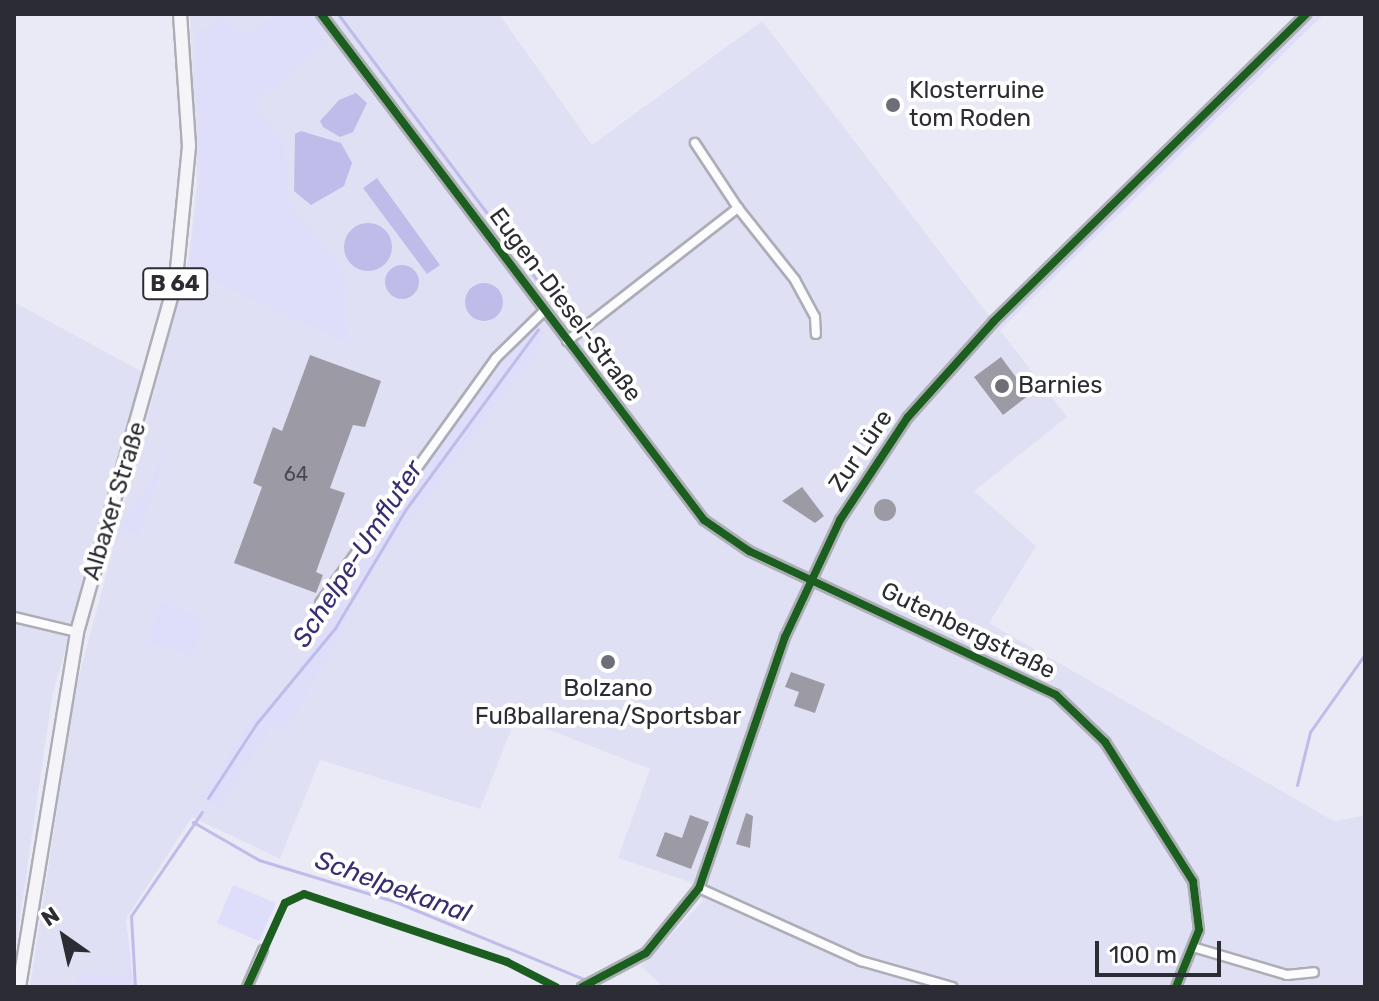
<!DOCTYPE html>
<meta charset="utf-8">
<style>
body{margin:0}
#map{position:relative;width:1379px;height:1001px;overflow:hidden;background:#eaeaf6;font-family:Rubik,sans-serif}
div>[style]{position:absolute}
.built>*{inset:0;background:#e0e0f5}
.green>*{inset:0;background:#dedefb}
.water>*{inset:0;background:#bfbce9}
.round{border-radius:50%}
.stream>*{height:3px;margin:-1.5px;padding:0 1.5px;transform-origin:1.5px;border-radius:1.5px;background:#bfbce9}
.building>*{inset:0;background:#9c9ba5}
.roads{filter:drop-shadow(2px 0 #adadb6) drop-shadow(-2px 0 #adadb6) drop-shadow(0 2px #adadb6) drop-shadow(0 -2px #adadb6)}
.street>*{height:8px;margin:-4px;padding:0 4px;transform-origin:4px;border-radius:4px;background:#fcfcfe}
.primary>*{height:12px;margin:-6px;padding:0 6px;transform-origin:6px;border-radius:6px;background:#f4f4f9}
.cycleway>*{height:8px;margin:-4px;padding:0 4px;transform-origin:4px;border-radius:4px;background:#1b5e20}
.dots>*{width:22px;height:22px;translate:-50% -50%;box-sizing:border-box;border:4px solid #fff;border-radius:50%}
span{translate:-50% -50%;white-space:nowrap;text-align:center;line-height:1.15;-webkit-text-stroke:8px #fff;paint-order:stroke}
.number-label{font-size:20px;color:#484850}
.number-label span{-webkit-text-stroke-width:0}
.shield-label span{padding:2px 6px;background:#fff;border:2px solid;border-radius:6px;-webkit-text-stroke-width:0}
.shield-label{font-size:22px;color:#2c2c34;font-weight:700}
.poi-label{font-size:24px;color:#2c2c34}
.left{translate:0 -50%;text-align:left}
.street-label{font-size:24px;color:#2c2c34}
.water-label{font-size:26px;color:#392e72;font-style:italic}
.frame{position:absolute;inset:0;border:16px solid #2c2c34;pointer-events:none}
.north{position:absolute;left:24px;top:897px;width:80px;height:80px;-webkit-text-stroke:6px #fff;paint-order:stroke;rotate:326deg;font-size:22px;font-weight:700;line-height:32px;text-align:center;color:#2c2c34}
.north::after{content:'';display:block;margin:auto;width:28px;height:36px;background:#2c2c34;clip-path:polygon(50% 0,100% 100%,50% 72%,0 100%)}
.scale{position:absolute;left:1095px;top:941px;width:126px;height:36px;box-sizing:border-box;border:4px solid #2c2c34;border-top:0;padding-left:10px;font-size:24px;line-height:28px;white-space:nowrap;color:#2c2c34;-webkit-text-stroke:6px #fff;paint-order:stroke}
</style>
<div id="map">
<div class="built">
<div style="clip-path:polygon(190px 14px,499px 14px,592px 145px,762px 21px,1067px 417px,974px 491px,1036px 546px,989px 623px,1334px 821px,1363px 816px,1365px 987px,663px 987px,641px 966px,703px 901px,690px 882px,618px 858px,650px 769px,516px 717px,480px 809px,320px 760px,280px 859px,192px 817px,126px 919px,126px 977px,82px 973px,71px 987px,30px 987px,75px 692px,188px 263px,197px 183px)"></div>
<div style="clip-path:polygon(14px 302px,144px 373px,52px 697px,14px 959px)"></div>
</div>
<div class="green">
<div style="clip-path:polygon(277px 14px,313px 14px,325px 31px,320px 35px,327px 43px,253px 103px,285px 143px,288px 201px,346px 276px,347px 343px,189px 270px,200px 184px,196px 33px,225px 15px,240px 36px)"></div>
<div style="clip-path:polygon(1315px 14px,1324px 14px,1000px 330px,997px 325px)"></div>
<div style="clip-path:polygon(534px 328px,543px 331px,542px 345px,380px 560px,287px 731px,271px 728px,219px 808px,201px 798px,254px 716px,281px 693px,331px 619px,324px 616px,329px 602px,373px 538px,514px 345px)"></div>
<div style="clip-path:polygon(173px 430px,139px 536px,117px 528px,146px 491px)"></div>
<div style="clip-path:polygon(161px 601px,205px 619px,195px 656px,148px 642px)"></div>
<div style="clip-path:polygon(233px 885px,276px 903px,259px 941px,217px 923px)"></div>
<div style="clip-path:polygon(126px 919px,134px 987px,71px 987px,81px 973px,126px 977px)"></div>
</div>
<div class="water">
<div style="clip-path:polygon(356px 93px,367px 103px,353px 132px,340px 137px,323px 127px,320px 121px,339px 100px)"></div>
<div style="clip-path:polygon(301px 131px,341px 143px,352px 163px,344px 186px,311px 205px,294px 191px,295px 134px)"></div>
<div style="clip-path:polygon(377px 178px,440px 265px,427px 274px,363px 188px)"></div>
<div class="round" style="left:344px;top:223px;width:48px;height:48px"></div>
<div class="round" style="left:385px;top:265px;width:34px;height:34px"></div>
<div class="round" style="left:465px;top:283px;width:38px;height:38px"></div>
</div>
<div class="stream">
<div style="left:338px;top:14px;width:361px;rotate:53.2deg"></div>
<div style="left:1297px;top:785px;width:55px;rotate:-76.2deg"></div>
<div style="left:1310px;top:732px;width:95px;rotate:-54.8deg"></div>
<div style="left:208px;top:798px;width:88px;rotate:-57deg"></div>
<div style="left:256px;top:724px;width:124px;rotate:-50.5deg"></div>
<div style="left:335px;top:628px;width:139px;rotate:-59.2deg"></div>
<div style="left:406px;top:509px;width:223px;rotate:-53.7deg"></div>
<div style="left:193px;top:822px;width:76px;rotate:29.9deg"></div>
<div style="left:259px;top:860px;width:143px;rotate:17deg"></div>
<div style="left:396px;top:902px;width:203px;rotate:22.3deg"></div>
<div style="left:135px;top:987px;width:71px;rotate:-93.2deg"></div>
<div style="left:131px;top:916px;width:126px;rotate:-55.7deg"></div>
</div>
<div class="building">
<div style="clip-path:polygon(310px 355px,381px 381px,365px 427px,353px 425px,330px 488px,345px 493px,316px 572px,323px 575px,316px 593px,234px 563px,262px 487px,253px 483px,273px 427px,282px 431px)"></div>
<div style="clip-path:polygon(1001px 357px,1029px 395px,1003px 415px,974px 377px)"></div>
<div style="clip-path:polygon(802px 487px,824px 516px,815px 523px,782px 501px)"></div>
<div class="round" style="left:874px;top:499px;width:22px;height:22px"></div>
<div style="clip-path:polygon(791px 672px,825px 684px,815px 713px,794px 706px,799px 692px,785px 687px)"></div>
<div style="clip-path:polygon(746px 813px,753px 816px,750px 848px,736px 844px)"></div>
<div style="clip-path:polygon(690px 815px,709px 822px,691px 869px,656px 856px,665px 832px,682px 838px)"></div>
</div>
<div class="roads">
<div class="street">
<div style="left:321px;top:14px;width:635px;rotate:52.88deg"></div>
<div style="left:704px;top:520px;width:55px;rotate:34.6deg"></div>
<div style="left:749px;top:551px;width:339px;rotate:25.1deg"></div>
<div style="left:1056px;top:695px;width:68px;rotate:43.8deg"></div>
<div style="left:1105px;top:742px;width:165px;rotate:57.7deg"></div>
<div style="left:1193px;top:881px;width:49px;rotate:83deg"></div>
<div style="left:1199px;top:930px;width:61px;rotate:112deg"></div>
<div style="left:738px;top:208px;width:92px;rotate:51.6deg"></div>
<div style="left:795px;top:280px;width:42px;rotate:61.6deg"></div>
<div style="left:815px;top:317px;width:17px;rotate:87deg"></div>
<div style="left:567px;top:341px;width:217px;rotate:-37.9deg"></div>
<div style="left:738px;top:208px;width:78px;rotate:-123.5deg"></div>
<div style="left:320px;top:603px;width:302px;rotate:-54.3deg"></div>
<div style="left:496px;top:358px;width:67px;rotate:-44.4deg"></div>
<div style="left:14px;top:617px;width:65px;rotate:13.4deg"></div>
<div style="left:699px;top:888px;width:178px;rotate:24.3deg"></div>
<div style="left:861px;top:961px;width:95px;rotate:15.9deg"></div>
<div style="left:1196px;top:948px;width:95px;rotate:16.5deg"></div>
<div style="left:1287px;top:975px;width:27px;rotate:-6deg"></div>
<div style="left:247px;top:987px;width:40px;rotate:-66.6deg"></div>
<div style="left:582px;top:987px;width:72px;rotate:-28deg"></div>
<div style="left:646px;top:953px;width:84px;rotate:-50.8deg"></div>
<div style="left:699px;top:888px;width:265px;rotate:-71.1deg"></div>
<div style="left:785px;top:637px;width:129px;rotate:-64.8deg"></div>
<div style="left:840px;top:520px;width:123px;rotate:-56.6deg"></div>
<div style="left:908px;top:417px;width:129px;rotate:-48.1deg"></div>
<div style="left:994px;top:321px;width:438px;rotate:-44.5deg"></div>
</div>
<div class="primary">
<div style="left:19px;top:987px;width:360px;rotate:-80.7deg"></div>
<div style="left:77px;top:632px;width:367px;rotate:-74.3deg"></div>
<div style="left:176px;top:279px;width:134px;rotate:-84.4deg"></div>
<div style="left:189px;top:146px;width:132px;rotate:-93.9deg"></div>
</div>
</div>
<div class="cycleway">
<div style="left:321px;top:14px;width:635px;rotate:52.88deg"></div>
<div style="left:704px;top:520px;width:55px;rotate:34.6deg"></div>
<div style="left:749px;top:551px;width:339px;rotate:25.1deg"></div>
<div style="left:1056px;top:695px;width:68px;rotate:43.8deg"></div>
<div style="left:1105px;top:742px;width:165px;rotate:57.7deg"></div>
<div style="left:1193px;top:881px;width:49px;rotate:83deg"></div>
<div style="left:1199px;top:930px;width:61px;rotate:112deg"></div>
<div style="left:247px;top:987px;width:92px;rotate:-65.7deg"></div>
<div style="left:285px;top:903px;width:21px;rotate:-25deg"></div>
<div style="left:304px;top:894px;width:214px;rotate:18.5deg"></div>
<div style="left:507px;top:962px;width:55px;rotate:27deg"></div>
<div style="left:582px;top:987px;width:72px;rotate:-28deg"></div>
<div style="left:646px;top:953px;width:84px;rotate:-50.8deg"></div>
<div style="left:699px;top:888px;width:265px;rotate:-71.1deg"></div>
<div style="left:785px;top:637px;width:129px;rotate:-64.8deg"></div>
<div style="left:840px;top:520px;width:123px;rotate:-56.6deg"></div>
<div style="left:908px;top:417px;width:129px;rotate:-48.1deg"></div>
<div style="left:994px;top:321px;width:438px;rotate:-44.5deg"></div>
</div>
<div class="dots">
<div style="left:893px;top:105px;background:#6e6e78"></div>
<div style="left:1002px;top:386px;background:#6e6e78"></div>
<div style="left:608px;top:662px;background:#6e6e78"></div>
</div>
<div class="number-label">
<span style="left:296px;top:474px">64</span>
</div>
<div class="shield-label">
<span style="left:175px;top:284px">B 64</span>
</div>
<div class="poi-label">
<span class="left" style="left:909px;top:105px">Klosterruine<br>tom Roden</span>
<span class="left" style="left:1018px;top:386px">Barnies</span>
<span style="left:608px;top:703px">Bolzano<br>Fußballarena/Sportsbar</span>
</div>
<div class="street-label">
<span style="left:565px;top:305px;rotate:53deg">Eugen-Diesel-Straße</span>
<span style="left:861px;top:451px;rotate:-56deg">Zur Lüre</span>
<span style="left:115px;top:501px;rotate:-73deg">Albaxer Straße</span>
<span style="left:968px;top:631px;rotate:26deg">Gutenbergstraße</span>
</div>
<div class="water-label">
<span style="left:358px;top:554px;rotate:-57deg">Schelpe-Umfluter</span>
<span style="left:393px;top:887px;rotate:20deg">Schelpekanal</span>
</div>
<div class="frame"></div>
<div class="north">N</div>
<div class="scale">100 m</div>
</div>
